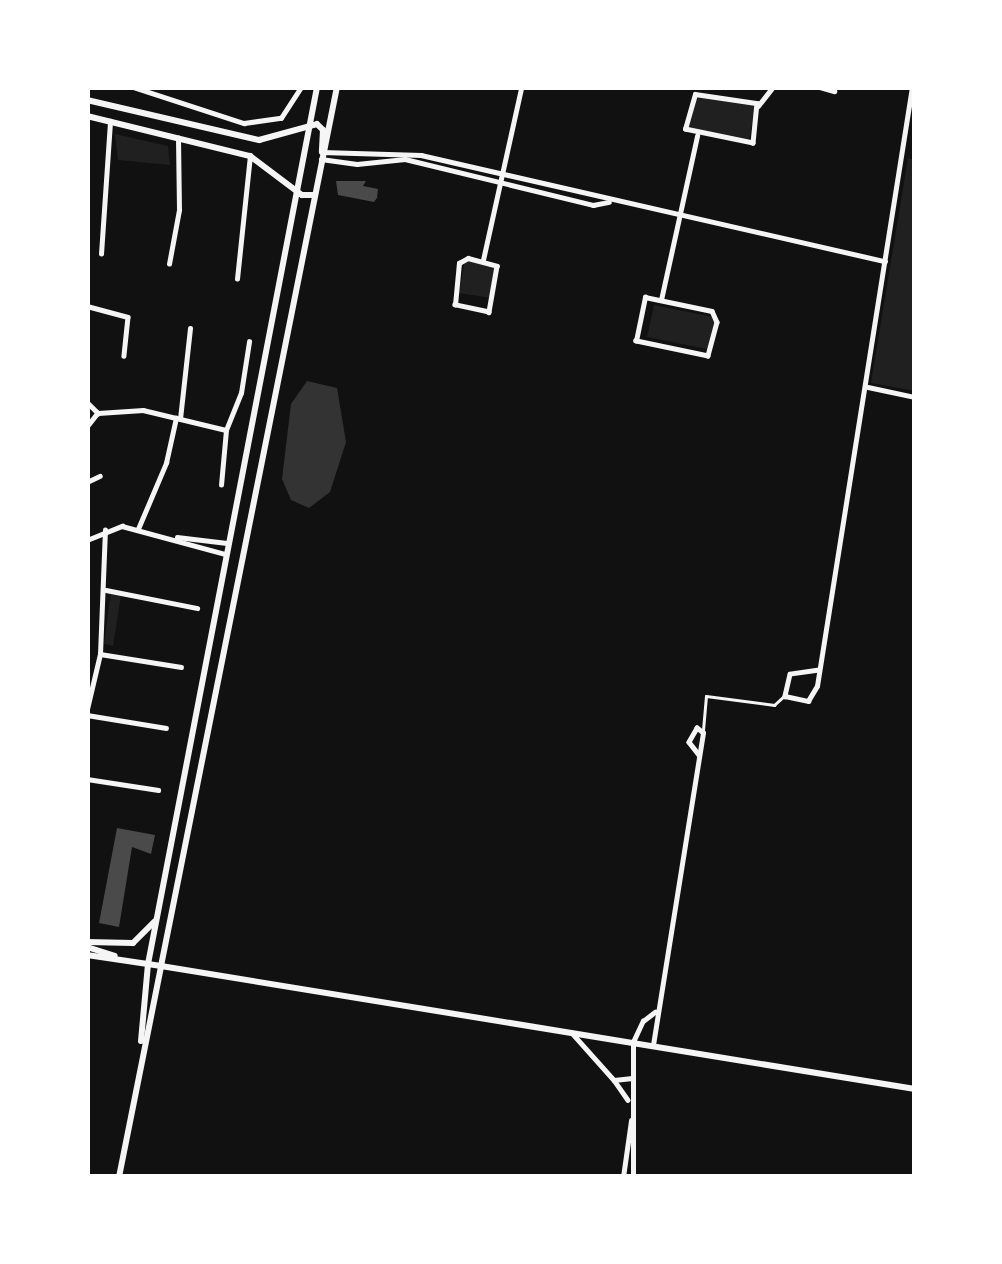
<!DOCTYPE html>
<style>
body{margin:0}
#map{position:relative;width:1002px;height:1264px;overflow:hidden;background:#111;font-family:Jost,sans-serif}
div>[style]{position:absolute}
.green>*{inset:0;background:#202020}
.water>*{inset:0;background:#333}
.building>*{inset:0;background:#4a4a4a}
.service>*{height:3px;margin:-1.5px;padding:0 1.5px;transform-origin:1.5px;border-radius:1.5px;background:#f5f5f5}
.minor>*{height:4.5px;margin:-2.25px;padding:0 2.25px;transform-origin:2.25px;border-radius:2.25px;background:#f5f5f5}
.tertiary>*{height:6px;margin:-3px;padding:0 3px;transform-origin:3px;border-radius:3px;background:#f5f5f5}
.secondary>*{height:6px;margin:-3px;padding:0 3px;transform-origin:3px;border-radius:3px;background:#f5f5f5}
span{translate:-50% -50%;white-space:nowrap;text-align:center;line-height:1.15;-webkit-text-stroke:10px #fff;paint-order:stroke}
.frame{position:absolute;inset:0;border:90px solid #fff;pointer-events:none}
</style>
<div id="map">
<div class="green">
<div style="clip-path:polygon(694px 92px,756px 103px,749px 139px,688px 128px)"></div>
<div style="clip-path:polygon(115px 134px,168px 146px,170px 165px,118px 160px)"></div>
<div style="clip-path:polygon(908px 158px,915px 160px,915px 391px,871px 383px)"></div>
<div style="clip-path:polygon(465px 260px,497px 265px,491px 298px,459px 293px)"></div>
<div style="clip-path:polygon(654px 305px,718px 318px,712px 350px,647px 337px)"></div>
<div style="clip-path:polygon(111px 592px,121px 595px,113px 646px,104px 644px)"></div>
</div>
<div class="water">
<div style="clip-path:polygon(307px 381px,337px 388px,346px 442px,330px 492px,309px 508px,291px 500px,282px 479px,291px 404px)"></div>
</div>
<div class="building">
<div style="clip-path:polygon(336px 181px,366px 181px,363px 186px,378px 189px,377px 198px,374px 202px,338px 195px)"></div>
<div style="clip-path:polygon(117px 828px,155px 835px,151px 854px,132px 847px,119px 927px,99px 923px)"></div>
</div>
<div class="service">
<div style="left:703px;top:730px;width:34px;rotate:-85deg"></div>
<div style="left:706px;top:696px;width:69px;rotate:7.5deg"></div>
<div style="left:774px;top:705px;width:12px;rotate:-42deg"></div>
</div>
<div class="minor">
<div style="left:133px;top:87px;width:117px;rotate:18deg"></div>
<div style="left:244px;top:123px;width:37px;rotate:-8deg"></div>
<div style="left:281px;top:118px;width:37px;rotate:-57deg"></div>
<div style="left:515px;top:87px;width:21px"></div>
<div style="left:820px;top:87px;width:15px;rotate:16deg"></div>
<div style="left:695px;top:94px;width:63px;rotate:8.3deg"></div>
<div style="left:757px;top:103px;width:40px;rotate:95.7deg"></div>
<div style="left:753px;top:143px;width:69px;rotate:-168.4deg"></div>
<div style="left:685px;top:129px;width:36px;rotate:-74deg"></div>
<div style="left:758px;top:106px;width:24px;rotate:-52deg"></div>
<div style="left:322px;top:152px;width:99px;rotate:1.7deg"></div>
<div style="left:421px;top:155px;width:476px;rotate:12.9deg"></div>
<div style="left:321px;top:159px;width:36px;rotate:8deg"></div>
<div style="left:357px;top:164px;width:48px;rotate:-5.9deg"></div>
<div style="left:405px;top:159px;width:194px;rotate:13.7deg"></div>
<div style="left:593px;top:205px;width:16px;rotate:-11deg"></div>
<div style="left:101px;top:254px;width:133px;rotate:-86.1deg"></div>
<div style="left:468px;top:258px;width:30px;rotate:15deg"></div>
<div style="left:497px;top:266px;width:47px;rotate:99.9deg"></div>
<div style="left:489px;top:312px;width:35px;rotate:-168deg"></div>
<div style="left:455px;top:305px;width:42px;rotate:-84.6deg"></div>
<div style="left:459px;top:263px;width:10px;rotate:-29deg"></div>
<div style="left:483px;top:260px;width:176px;rotate:-77.5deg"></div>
<div style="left:169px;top:264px;width:55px;rotate:-79.5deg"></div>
<div style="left:179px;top:210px;width:72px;rotate:-90.8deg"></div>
<div style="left:237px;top:279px;width:124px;rotate:-84deg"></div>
<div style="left:645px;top:297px;width:68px;rotate:11.8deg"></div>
<div style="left:712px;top:311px;width:12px;rotate:66deg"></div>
<div style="left:717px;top:322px;width:35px;rotate:105deg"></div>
<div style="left:708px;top:356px;width:74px;rotate:-168.2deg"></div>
<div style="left:636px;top:341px;width:45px;rotate:-78.4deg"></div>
<div style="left:661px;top:300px;width:168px;rotate:-77.6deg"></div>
<div style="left:87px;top:306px;width:42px;rotate:15deg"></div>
<div style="left:128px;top:317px;width:39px;rotate:96deg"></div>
<div style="left:868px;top:387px;width:48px;rotate:12deg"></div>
<div style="left:87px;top:402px;width:16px;rotate:45deg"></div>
<div style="left:98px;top:413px;width:18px;rotate:128deg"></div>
<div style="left:98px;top:413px;width:45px;rotate:-3.8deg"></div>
<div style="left:143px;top:410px;width:85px;rotate:13.5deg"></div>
<div style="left:180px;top:419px;width:91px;rotate:-83.7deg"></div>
<div style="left:87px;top:482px;width:14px;rotate:-25deg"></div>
<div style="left:221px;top:485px;width:55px;rotate:-84.8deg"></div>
<div style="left:226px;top:430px;width:40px;rotate:-68deg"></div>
<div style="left:241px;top:393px;width:52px;rotate:-81.1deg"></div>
<div style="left:138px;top:529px;width:72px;rotate:-67deg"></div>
<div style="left:166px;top:463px;width:46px;rotate:-77.5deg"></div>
<div style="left:177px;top:537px;width:50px;rotate:6.8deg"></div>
<div style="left:87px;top:540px;width:38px;rotate:-22deg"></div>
<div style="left:122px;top:526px;width:107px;rotate:15.2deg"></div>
<div style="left:106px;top:590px;width:93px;rotate:11.2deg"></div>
<div style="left:100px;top:654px;width:82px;rotate:9.1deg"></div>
<div style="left:819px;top:670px;width:29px;rotate:172deg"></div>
<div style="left:790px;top:674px;width:23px;rotate:103deg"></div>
<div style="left:785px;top:696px;width:24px;rotate:12deg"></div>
<div style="left:808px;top:701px;width:17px;rotate:-59deg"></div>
<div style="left:817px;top:686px;width:606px;rotate:-80.99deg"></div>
<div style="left:87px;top:709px;width:57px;rotate:-76.7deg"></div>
<div style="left:100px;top:654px;width:124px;rotate:-87.7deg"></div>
<div style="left:87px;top:715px;width:80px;rotate:9.3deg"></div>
<div style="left:87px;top:779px;width:72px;rotate:8.8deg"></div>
<div style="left:572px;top:1033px;width:63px;rotate:48.2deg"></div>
<div style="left:614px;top:1080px;width:18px;rotate:-6deg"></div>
<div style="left:653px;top:1045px;width:316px;rotate:-80.9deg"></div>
<div style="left:703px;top:733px;width:8px;rotate:-140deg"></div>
<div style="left:697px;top:728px;width:16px;rotate:120deg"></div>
<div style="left:689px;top:742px;width:16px;rotate:52deg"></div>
<div style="left:614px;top:1080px;width:24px;rotate:55deg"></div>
<div style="left:623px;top:1177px;width:57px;rotate:-81.9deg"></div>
<div style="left:633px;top:1177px;width:135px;rotate:-90deg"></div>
<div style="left:633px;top:1042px;width:23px;rotate:-65deg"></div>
<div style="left:643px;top:1021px;width:15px;rotate:-37deg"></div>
</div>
<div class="tertiary">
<div style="left:87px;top:100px;width:177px;rotate:13.1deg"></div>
<div style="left:259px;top:140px;width:60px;rotate:-15.4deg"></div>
<div style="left:317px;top:124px;width:8px;rotate:45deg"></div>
<div style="left:323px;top:130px;width:22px;rotate:93deg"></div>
<div style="left:87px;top:116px;width:168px;rotate:13.8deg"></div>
<div style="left:250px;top:156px;width:65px;rotate:36.9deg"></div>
<div style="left:302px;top:195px;width:12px"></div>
<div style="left:141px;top:1041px;width:77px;rotate:-84.8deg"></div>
<div style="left:119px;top:1177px;width:215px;rotate:-78.7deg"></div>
<div style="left:161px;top:966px;width:764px;rotate:9.27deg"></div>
</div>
<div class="secondary">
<div style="left:87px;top:942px;width:46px;rotate:1.2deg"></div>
<div style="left:133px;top:943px;width:30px;rotate:-45deg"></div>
<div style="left:87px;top:947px;width:29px;rotate:18deg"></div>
<div style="left:87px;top:955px;width:75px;rotate:8.5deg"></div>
<div style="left:161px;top:966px;width:896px;rotate:-78.68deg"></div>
<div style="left:148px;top:964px;width:893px;rotate:-79.09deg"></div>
</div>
<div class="frame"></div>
</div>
